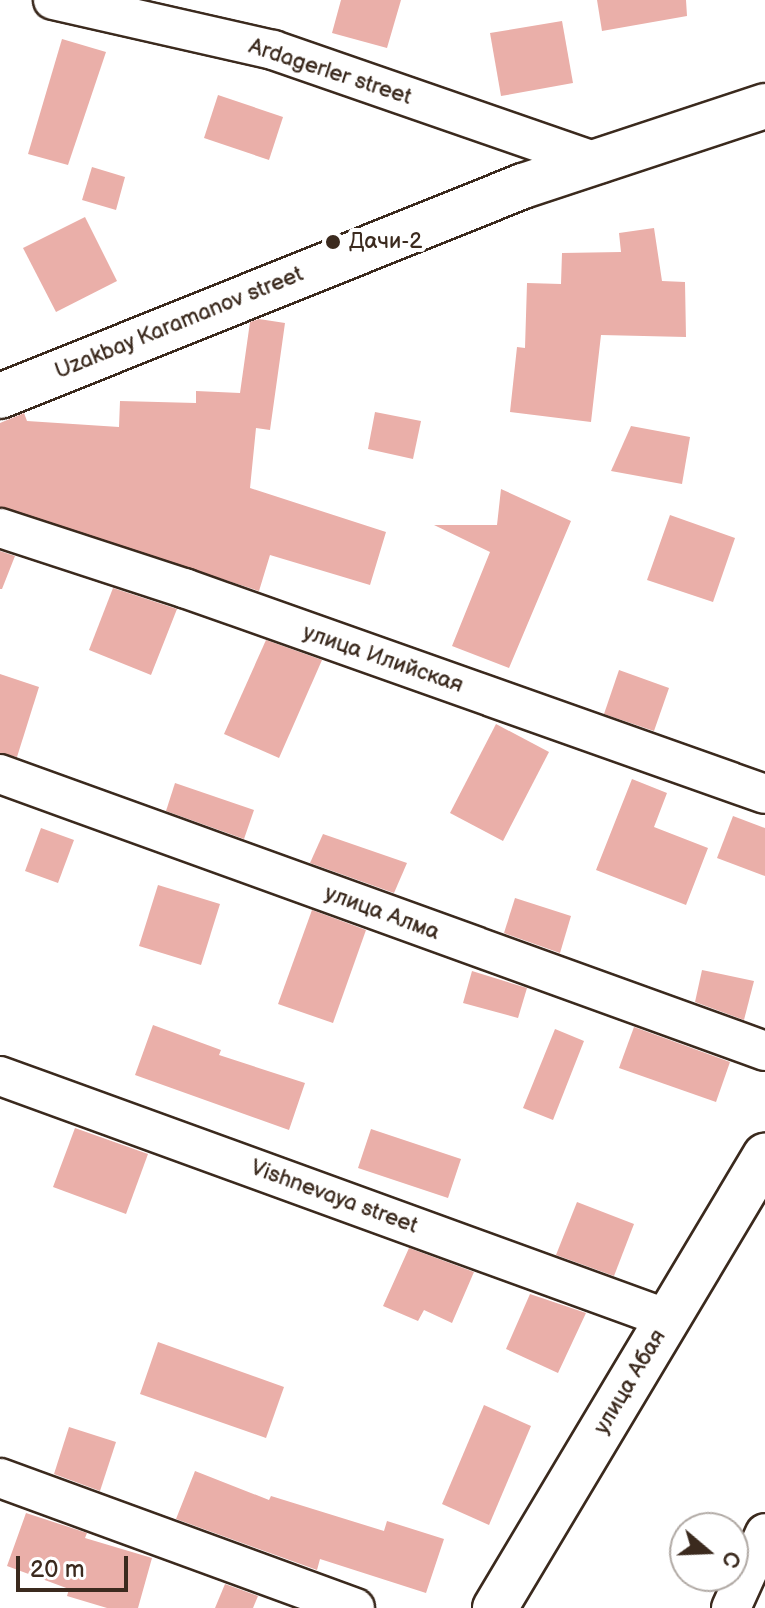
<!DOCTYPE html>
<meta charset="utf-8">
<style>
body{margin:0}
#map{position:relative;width:765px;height:1608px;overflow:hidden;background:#fff;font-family:"Balsamiq Sans",sans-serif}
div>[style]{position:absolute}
.building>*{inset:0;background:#eaafa9}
.roads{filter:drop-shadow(2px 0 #3b2a1e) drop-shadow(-2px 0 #3b2a1e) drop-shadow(0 2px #3b2a1e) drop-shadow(0 -2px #3b2a1e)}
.minor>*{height:38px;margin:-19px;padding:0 19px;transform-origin:19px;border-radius:19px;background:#fff}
.tertiary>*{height:44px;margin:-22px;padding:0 22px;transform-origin:22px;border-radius:22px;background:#fff}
.dots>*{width:22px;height:22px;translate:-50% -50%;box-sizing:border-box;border:4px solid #fff;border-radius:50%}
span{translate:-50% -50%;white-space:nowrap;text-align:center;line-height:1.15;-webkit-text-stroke:8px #fff;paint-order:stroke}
.street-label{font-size:22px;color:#3b2a1e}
.poi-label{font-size:22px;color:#3b2a1e}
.left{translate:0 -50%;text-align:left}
.north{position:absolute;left:669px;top:1512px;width:80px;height:80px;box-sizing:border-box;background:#fff;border:2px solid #b1aaa5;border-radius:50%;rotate:109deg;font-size:22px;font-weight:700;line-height:32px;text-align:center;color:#3b2a1e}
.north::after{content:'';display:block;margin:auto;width:28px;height:36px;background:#3b2a1e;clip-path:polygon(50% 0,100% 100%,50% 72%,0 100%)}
.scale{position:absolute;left:16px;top:1556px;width:112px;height:36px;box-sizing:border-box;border:4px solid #3b2a1e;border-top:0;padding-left:10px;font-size:24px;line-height:28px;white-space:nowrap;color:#3b2a1e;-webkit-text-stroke:6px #fff;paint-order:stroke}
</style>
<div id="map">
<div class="building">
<div style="clip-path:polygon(341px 0,401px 0,387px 48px,332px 33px)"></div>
<div style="clip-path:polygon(597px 0,686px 0,687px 16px,602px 31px)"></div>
<div style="clip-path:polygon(562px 21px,573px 83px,501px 96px,490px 33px)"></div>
<div style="clip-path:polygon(62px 39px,106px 52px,68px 165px,28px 154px)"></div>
<div style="clip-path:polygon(218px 95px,283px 117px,269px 160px,204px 138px)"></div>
<div style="clip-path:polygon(92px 167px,125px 177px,116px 210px,82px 200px)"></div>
<div style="clip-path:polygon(85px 217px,117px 281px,56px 312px,23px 248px)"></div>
<div style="clip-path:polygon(654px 228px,662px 281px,685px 282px,686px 337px,601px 335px,591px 422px,510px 412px,517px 347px,525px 348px,527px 283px,561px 284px,562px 253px,621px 252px,619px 233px)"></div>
<div style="clip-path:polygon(259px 319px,285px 323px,270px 430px,256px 428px,250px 488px,386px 532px,370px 585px,270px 555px,259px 591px,0 507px,0 423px,24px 413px,27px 421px,119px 427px,120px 401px,196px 403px,196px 391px,240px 393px,250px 322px)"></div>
<div style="clip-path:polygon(375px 412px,421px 421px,413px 459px,368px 449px)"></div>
<div style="clip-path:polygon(631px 426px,690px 437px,682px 484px,611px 471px)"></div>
<div style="clip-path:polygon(501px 489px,571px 521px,509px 668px,452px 646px,490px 552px,434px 525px,497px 525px)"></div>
<div style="clip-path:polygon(670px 515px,735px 538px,713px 602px,647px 580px)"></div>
<div style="clip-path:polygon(0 551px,15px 556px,2px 589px,0 589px)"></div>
<div style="clip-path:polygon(113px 588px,177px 609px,151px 675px,89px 650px)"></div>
<div style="clip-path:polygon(266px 640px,322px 660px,279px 758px,224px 734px)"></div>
<div style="clip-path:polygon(619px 670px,669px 688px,654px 731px,604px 714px)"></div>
<div style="clip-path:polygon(0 674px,39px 687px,17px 757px,0 753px)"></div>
<div style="clip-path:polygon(496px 724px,549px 752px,503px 841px,450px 813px)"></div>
<div style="clip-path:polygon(632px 779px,667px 793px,654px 827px,708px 848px,686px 905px,596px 870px)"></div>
<div style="clip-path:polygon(175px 783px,254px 810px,244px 839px,166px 811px)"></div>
<div style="clip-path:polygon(733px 816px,765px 828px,765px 876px,717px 858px)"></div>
<div style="clip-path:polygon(41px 828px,74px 840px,58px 883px,25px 871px)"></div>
<div style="clip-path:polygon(323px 834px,407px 863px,394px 893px,310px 863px)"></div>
<div style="clip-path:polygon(158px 885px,220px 904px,201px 965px,139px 946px)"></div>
<div style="clip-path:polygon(515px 898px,571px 916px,560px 953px,504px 933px)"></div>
<div style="clip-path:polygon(312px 910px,366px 930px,333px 1023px,278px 1004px)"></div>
<div style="clip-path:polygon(702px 970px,754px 981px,744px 1020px,695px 1002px)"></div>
<div style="clip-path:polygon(472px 971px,527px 988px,518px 1018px,463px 1003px)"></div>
<div style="clip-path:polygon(153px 1025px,221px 1050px,219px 1055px,305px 1083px,289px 1130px,135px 1075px)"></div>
<div style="clip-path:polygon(634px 1027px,730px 1062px,716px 1102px,619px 1068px)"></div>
<div style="clip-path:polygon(555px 1029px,584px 1041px,553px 1120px,523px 1108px)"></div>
<div style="clip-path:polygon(75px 1128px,148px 1154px,126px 1214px,53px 1187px)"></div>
<div style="clip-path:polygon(371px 1129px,461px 1159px,448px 1198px,358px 1168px)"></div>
<div style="clip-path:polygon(577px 1202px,634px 1224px,614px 1276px,556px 1255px)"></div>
<div style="clip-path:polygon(409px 1248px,474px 1272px,452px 1323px,424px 1310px,418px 1321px,383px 1306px)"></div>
<div style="clip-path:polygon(530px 1294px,586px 1313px,558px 1373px,506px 1349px)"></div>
<div style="clip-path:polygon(158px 1342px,284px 1387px,266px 1438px,140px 1394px)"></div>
<div style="clip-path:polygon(484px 1405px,531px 1426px,489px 1525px,442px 1504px)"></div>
<div style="clip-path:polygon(69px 1427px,116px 1442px,100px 1491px,54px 1474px)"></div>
<div style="clip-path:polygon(195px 1471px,269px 1500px,271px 1496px,384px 1531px,387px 1521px,444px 1539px,426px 1593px,320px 1559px,317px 1570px,176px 1519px)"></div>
<div style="clip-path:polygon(26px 1513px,87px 1533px,85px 1538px,152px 1558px,138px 1608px,107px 1608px,67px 1596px,69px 1589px,7px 1566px)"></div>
<div style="clip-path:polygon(225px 1584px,258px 1596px,253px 1608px,215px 1608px)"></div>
</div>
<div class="roads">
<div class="minor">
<div style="left:53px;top:0;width:226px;rotate:12.8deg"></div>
<div style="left:273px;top:50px;width:346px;rotate:19.1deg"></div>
<div style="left:0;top:528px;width:194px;rotate:18.1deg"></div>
<div style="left:184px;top:588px;width:616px;rotate:19.52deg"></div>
<div style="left:0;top:774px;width:814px;rotate:19.9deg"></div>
<div style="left:0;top:1076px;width:711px;rotate:19.99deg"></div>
<div style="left:0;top:1478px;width:378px;rotate:20.1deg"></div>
<div style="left:731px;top:1608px;width:82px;rotate:-65.6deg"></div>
</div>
<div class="tertiary">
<div style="left:0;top:396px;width:564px;rotate:-21.88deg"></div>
<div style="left:523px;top:186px;width:255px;rotate:-18.3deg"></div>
<div style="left:495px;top:1608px;width:527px;rotate:-59.15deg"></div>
</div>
</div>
<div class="dots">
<div style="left:333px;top:242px;background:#3b2a1e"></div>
</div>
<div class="street-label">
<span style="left:330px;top:72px;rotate:18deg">Ardagerler street</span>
<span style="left:179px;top:323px;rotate:-22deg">Uzakbay Karamanov street</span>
<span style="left:383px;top:659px;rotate:19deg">улица Илийская</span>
<span style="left:382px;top:913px;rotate:20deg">улица Алма</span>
<span style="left:334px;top:1197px;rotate:20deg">Vishnevaya street</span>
<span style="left:630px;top:1382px;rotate:-59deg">улица Абая</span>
</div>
<div class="poi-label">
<span class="left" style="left:349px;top:242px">Дачи-2</span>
</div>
<div class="north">С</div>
<div class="scale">20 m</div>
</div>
